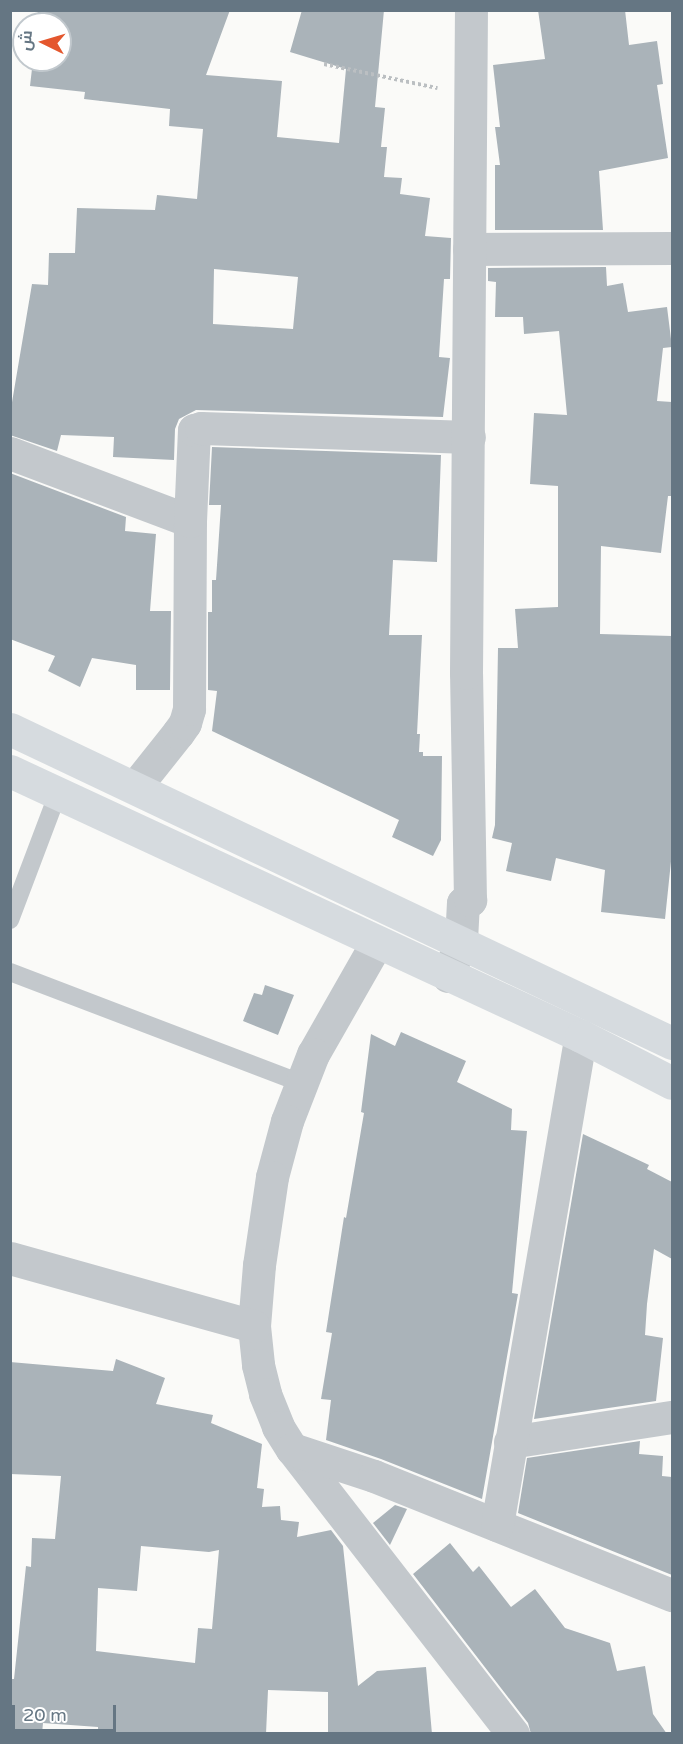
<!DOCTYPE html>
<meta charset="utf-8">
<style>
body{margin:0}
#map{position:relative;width:683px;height:1744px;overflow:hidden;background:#fafaf8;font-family:"Varela Round",Cairo,sans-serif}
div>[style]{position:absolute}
.building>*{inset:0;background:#aab3b9}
.path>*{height:4px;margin-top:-2px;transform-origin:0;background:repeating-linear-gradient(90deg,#bbbfc2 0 3px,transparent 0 6px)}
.lane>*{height:18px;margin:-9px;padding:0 9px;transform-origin:9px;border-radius:9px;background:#c3c8cc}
.street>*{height:33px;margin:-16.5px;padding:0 16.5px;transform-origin:16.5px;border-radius:16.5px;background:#c3c8cc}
.secondary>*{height:33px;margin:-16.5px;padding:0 16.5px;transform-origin:16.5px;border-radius:16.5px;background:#d6dbdf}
span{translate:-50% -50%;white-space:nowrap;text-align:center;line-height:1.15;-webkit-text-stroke:6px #fff;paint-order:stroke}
.frame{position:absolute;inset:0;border:12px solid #657683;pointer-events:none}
.north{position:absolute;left:12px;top:12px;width:60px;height:60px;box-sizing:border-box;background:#fff;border:2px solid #c1c8cd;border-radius:50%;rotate:275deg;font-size:16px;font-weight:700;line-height:24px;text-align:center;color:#657683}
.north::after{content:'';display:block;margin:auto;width:21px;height:27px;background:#e4572e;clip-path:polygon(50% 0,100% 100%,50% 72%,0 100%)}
.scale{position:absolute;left:12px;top:1705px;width:104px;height:27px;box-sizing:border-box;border:3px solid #657683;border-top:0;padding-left:8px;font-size:18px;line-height:21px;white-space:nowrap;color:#657683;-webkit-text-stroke:4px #fff;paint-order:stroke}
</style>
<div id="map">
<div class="building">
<div style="clip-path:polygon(evenodd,38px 10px,230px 10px,206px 75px,282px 81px,277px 137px,339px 143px,346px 69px,290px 52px,302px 10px,384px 10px,375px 107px,385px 108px,381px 147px,387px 147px,384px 177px,402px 178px,400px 194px,430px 198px,425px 236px,451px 238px,450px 279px,444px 279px,439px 357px,450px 358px,443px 417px,196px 410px,179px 419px,175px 429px,174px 460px,113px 457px,114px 437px,61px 435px,57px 451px,10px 435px,10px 414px,32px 284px,48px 285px,49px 253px,75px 253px,77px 208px,155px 210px,157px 195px,197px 199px,203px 129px,169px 126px,170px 109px,84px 99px,85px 92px,30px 86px,33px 60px,60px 60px,60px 24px,36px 24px,38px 10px,214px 269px,298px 277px,293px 329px,213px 324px,214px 269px)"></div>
<div style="clip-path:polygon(538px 10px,625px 10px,629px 45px,657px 41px,663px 84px,657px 85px,668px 158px,599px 171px,603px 230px,495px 230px,495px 165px,500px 165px,495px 127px,500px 127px,493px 65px,545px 59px)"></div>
<div style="clip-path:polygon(606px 267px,607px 286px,623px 283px,628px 312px,667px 307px,672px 347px,663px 348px,657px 401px,672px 402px,672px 496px,668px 496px,661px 553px,601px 546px,600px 634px,672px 636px,672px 852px,665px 919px,601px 912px,605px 870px,556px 858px,551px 881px,506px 871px,512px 843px,492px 838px,495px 825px,498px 648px,518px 648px,515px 609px,558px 607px,558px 486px,530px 484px,534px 413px,567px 415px,559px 331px,524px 334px,523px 317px,495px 317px,496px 282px,488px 281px,488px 268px)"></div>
<div style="clip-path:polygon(212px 447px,441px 455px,437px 562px,393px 560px,389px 635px,422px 635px,417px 734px,420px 734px,419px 752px,423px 752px,423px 756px,442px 756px,441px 840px,433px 856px,392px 837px,399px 820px,212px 731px,217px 691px,208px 690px,208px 612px,212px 612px,212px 580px,216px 580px,221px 505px,209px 505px)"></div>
<div style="clip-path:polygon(10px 473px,126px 517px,125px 531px,156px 534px,150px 611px,171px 611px,170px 690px,136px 690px,136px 665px,92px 658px,80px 687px,48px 671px,55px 656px,10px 639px)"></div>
<div style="clip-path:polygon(265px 985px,294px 995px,278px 1035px,243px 1021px,254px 993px,262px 995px)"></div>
<div style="clip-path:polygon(401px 1032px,466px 1061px,457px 1082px,512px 1109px,511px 1130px,527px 1131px,512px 1293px,518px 1294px,482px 1499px,381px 1459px,326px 1440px,331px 1400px,321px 1399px,332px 1333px,326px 1332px,344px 1217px,346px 1218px,364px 1113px,361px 1112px,371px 1034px,395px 1046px)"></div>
<div style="clip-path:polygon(583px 1134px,649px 1165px,647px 1169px,672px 1182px,672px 1259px,654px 1249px,647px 1304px,645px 1335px,663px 1338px,656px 1401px,534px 1419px)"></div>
<div style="clip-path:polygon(evenodd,116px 1359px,165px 1378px,156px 1404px,213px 1415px,211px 1423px,262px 1444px,257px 1488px,264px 1489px,262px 1507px,280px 1506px,281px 1520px,299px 1522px,297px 1537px,331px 1530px,343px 1546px,358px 1686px,377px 1671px,426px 1667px,432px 1734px,328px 1734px,328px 1692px,268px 1690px,266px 1734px,98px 1734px,98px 1727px,43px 1723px,42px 1734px,10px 1734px,10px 1679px,14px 1679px,26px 1566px,31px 1567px,32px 1538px,55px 1539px,61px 1476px,10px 1474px,10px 1362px,113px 1371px,116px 1359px,141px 1546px,209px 1552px,219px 1550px,212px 1629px,198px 1628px,195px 1663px,96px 1651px,98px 1588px,137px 1591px,141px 1546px)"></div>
<div style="clip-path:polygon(640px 1441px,639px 1454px,663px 1456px,662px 1476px,672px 1477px,672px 1575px,518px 1513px,527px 1458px)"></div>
<div style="clip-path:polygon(395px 1505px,407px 1509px,390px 1545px,373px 1523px)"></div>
<div style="clip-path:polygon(450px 1543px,473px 1572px,479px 1566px,511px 1607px,535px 1589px,565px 1628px,610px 1643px,617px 1671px,645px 1666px,653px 1714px,667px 1734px,531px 1734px,528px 1723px,413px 1574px)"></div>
</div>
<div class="path">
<div style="left:324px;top:64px;width:116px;rotate:12deg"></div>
</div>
<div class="lane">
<div style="left:10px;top:920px;width:136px;rotate:-69.3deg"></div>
<div style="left:10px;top:972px;width:311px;rotate:20.9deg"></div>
</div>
<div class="street">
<div style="left:469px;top:249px;width:203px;rotate:-0.3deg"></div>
<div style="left:10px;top:453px;width:192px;rotate:20.7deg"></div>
<div style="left:135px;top:787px;width:69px;rotate:-51.5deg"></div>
<div style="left:178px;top:733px;width:12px;rotate:-55deg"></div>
<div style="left:185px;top:723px;width:15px;rotate:-74deg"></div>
<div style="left:189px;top:709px;width:188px;rotate:-89.7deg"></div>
<div style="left:190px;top:521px;width:91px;rotate:-87.5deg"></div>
<div style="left:194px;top:430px;width:7px;rotate:-16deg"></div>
<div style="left:201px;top:428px;width:268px;rotate:1.9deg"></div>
<div style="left:377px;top:942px;width:129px;rotate:119.7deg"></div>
<div style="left:313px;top:1054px;width:72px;rotate:111.2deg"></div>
<div style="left:287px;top:1121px;width:58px;rotate:105deg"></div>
<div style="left:272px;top:1177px;width:89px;rotate:98.4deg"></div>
<div style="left:259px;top:1265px;width:61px;rotate:94.7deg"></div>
<div style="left:254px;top:1326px;width:39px;rotate:84deg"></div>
<div style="left:258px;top:1365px;width:30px;rotate:76deg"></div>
<div style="left:265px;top:1394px;width:35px;rotate:68deg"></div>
<div style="left:278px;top:1427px;width:26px;rotate:58deg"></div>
<div style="left:292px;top:1449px;width:361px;rotate:52.2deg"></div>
<div style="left:448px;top:976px;width:38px;rotate:-70deg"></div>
<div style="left:461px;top:940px;width:37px;rotate:-87deg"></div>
<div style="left:463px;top:903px;width:8px;rotate:-23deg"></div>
<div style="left:470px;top:900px;width:227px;rotate:-91deg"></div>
<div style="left:466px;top:673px;width:663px;rotate:-89.57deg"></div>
<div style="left:10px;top:1258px;width:253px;rotate:15.6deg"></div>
<div style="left:510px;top:1442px;width:164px;rotate:-8.8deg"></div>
<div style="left:292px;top:1449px;width:86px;rotate:18.2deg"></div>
<div style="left:374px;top:1476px;width:321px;rotate:21.8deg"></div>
<div style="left:497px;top:1525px;width:496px;rotate:-80.3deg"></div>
</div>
<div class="secondary">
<div style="left:10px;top:729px;width:733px;rotate:25.38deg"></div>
<div style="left:10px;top:771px;width:629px;rotate:24.9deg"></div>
<div style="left:581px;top:1036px;width:102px;rotate:27.3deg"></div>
</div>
<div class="frame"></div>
<div class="north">ش</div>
<div class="scale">20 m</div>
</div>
